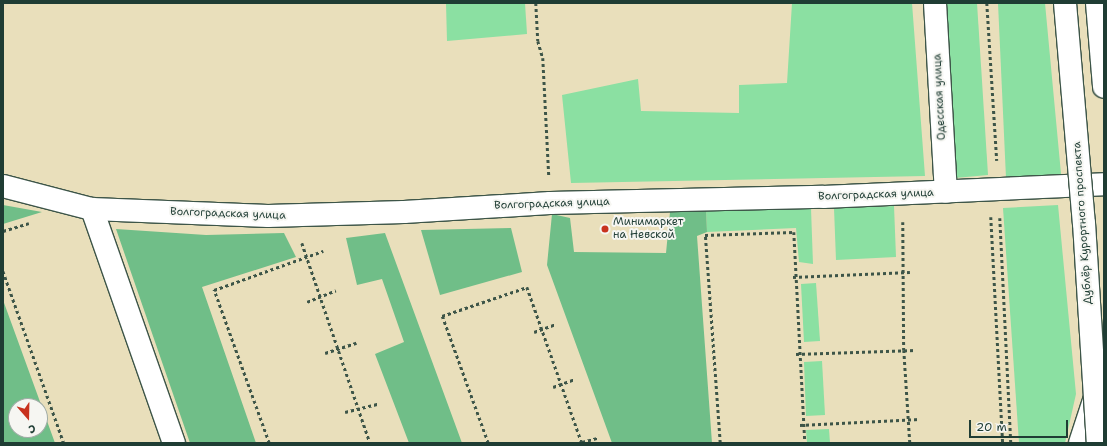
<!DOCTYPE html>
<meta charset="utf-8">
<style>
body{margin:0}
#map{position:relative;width:1107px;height:446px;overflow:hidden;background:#e9dfbb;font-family:"Shantell Sans",sans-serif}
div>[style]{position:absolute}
.green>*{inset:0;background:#8be0a2}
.forest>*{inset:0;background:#70be88}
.path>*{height:2.5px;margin-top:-1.25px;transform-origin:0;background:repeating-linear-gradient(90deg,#3d5548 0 3px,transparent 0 6px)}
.roads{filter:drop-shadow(1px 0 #3d5548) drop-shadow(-1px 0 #3d5548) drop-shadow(0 1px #3d5548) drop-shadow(0 -1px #3d5548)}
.minor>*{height:22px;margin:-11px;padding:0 11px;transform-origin:11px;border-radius:11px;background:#fff}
.major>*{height:22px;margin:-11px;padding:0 11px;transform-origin:11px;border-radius:11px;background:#fff}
.bridges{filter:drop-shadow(1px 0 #3d5548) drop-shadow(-1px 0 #3d5548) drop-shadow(0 1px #3d5548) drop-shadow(0 -1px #3d5548)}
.major-bridge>*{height:22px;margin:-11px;padding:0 11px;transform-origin:11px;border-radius:11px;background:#fff}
.dots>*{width:11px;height:11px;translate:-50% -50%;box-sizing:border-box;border:2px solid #f6f6f2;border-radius:50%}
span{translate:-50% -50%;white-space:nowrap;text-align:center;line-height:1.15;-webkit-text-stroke:4px #f6f6f2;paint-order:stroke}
.street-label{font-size:11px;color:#1f3d34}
.poi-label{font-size:11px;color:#1f3d34}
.left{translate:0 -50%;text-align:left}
.frame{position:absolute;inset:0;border:4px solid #1f3d34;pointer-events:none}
.north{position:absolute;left:8px;top:398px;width:40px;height:40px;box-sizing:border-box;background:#f6f6f2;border:1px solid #a0aca6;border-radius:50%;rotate:160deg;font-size:11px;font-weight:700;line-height:16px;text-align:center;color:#1f3d34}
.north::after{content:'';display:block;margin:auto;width:14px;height:18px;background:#c8321e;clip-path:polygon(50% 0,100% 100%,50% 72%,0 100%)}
.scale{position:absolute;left:969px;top:420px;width:99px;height:18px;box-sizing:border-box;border:2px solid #1f3d34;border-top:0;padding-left:5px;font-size:12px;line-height:14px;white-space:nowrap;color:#1f3d34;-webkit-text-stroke:3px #f6f6f2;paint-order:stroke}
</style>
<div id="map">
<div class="green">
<div style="clip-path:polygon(446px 3px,525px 3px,527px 34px,447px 41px)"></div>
<div style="clip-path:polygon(792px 3px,912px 3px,925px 176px,571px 183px,562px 95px,638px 79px,641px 111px,739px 113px,739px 85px,787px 83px)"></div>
<div style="clip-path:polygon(943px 3px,977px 3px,988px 175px,955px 178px)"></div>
<div style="clip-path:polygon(998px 3px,1045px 3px,1061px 174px,1006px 178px)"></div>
<div style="clip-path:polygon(1058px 205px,1076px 394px,1065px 443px,1019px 443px,1003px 208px)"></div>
<div style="clip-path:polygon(894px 206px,896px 257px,836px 260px,834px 208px)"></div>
<div style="clip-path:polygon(706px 208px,811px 208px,813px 264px,799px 262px,796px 228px,707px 232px)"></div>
<div style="clip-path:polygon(816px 283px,820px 341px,804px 342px,801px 284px)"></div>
<div style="clip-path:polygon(822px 361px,825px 415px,806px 416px,804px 362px)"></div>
<div style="clip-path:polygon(829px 429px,830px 443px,807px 443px,806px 430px)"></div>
</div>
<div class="forest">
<div style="clip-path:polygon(3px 205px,42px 212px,3px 224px)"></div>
<div style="clip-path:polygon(706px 208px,707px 232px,697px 236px,712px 443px,612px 443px,547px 265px,552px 214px,570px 218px,574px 252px,666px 253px,670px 212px)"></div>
<div style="clip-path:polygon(511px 228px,522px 272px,440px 295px,421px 230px)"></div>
<div style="clip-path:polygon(116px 229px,206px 235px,284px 233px,296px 257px,202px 287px,256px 443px,190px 443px)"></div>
<div style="clip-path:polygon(385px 233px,462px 443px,409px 443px,375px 354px,404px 342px,382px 279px,357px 285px,346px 238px)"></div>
<div style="clip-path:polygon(evenodd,3px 300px,55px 443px,3px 443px,3px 300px,16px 406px,40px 406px,40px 430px,16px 430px,16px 406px)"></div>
</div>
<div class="path">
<div style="left:536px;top:3px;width:38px;rotate:87deg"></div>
<div style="left:538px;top:41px;width:18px;rotate:74deg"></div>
<div style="left:543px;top:58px;width:118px;rotate:87.1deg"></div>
<div style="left:987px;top:3px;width:158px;rotate:86.4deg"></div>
<div style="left:991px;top:217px;width:226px;rotate:87deg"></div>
<div style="left:1000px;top:218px;width:225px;rotate:87.2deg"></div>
<div style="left:903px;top:222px;width:128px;rotate:89.6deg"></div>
<div style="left:904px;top:350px;width:93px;rotate:86.3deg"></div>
<div style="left:3px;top:231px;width:27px;rotate:-17deg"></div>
<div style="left:302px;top:243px;width:211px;rotate:71.2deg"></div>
<div style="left:3px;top:271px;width:182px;rotate:70.5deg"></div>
<div style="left:793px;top:277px;width:117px;rotate:-2.4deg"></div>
<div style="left:307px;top:302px;width:31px;rotate:-22deg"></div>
<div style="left:534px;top:332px;width:23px;rotate:-20deg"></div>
<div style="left:325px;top:353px;width:33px;rotate:-18deg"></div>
<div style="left:796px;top:354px;width:120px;rotate:-1.9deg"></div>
<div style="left:553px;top:387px;width:23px;rotate:-20deg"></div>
<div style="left:345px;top:412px;width:34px;rotate:-14deg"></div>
<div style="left:800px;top:425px;width:120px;rotate:-2.9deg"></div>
<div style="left:582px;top:442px;width:16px;rotate:-15deg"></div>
<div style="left:269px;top:443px;width:163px;rotate:-109.8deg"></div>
<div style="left:214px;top:290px;width:116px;rotate:-19.7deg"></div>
<div style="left:488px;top:443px;width:135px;rotate:-109.9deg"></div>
<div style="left:442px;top:316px;width:90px;rotate:-18.8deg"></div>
<div style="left:527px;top:287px;width:165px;rotate:70.6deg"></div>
<div style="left:720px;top:443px;width:209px;rotate:-94.1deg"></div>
<div style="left:705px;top:235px;width:89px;rotate:-1.9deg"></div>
<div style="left:794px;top:232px;width:211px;rotate:87deg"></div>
</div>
<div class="roads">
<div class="minor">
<div style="left:935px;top:3px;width:189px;rotate:86.7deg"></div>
<div style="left:3px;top:186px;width:92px;rotate:14.5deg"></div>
<div style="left:92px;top:209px;width:176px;rotate:2.3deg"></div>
<div style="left:268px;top:216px;width:136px;rotate:-1.7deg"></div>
<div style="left:404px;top:212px;width:146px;rotate:-3.5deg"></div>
<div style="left:550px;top:203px;width:273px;rotate:-1.3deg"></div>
<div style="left:823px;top:197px;width:281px;rotate:-2.6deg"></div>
<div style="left:92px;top:209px;width:248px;rotate:70.7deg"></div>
</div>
<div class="major">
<div style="left:1097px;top:3px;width:84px;rotate:85.2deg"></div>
<div style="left:1080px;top:443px;width:48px;rotate:-71.9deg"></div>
</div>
</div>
<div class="bridges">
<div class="major-bridge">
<div style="left:1065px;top:3px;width:221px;rotate:85.1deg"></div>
<div style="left:1084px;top:223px;width:220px;rotate:86.4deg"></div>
</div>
</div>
<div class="dots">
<div style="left:605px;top:229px;background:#c8321e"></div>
</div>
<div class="street-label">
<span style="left:940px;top:97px;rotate:-93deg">Одесская улица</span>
<span style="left:876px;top:195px;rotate:-2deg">Волгоградская улица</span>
<span style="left:552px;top:204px;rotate:-2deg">Волгоградская улица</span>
<span style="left:228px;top:214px;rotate:2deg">Волгоградская улица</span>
<span style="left:1083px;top:223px;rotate:-94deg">Дублёр Курортного проспекта</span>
</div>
<div class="poi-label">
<span class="left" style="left:613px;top:229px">Минимаркет<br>на Невской</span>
</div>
<div class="frame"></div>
<div class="north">С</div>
<div class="scale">20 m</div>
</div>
